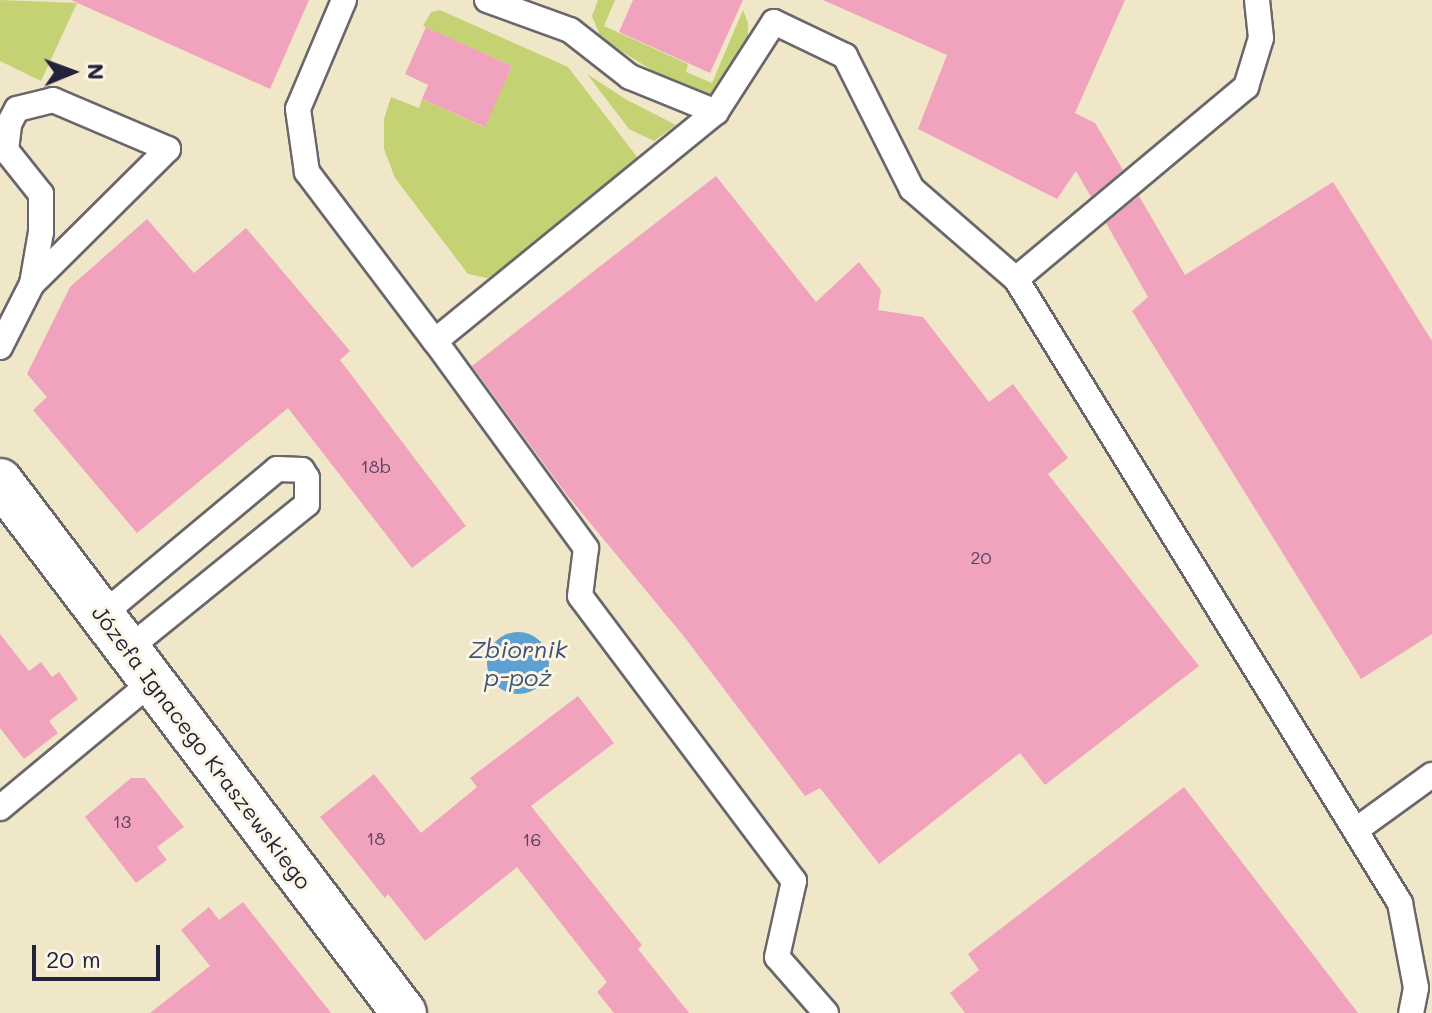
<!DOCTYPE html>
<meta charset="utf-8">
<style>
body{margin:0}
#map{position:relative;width:1432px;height:1013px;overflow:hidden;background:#f0e6c8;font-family:Mali,sans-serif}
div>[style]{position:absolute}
.green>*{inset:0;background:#c5d274}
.water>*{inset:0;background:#5da0d1}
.round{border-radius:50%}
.building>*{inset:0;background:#f1a3bd}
.roads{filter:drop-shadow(2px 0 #6a676c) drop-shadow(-2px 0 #6a676c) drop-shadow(0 2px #6a676c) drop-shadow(0 -2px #6a676c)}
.lane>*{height:24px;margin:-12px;padding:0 12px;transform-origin:12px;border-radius:12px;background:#fff}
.street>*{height:44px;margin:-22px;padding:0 22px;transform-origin:22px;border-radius:22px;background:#fff}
span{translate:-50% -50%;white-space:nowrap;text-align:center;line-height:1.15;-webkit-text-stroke:6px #fcf5e5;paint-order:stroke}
.number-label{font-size:18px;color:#56425c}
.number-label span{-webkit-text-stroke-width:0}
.street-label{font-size:22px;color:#22223b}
.water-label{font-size:24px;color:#3a5477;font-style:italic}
.north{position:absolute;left:32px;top:32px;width:80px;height:80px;-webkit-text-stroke:6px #fcf5e5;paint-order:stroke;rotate:89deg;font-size:22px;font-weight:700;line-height:32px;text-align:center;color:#22223b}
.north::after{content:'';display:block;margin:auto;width:28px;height:36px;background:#22223b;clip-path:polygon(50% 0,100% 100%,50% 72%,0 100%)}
.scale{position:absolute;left:32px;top:945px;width:128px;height:36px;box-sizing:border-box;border:4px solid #22223b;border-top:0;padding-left:10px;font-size:24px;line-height:28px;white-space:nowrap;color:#22223b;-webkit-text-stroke:6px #fcf5e5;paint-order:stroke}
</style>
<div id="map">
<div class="green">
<div style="clip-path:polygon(0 0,77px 3px,41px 81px,0 61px)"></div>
<div style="clip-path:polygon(598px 0,615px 0,604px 26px,688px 64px,686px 72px,712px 83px,743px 10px,748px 23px,748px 41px,716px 92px,708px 98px,659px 75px,601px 38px,592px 16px)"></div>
<div style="clip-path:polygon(440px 10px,568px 67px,641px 162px,502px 271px,487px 278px,468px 274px,395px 178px,384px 149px,384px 119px,391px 97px,419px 108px,422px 99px,484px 127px,512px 66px,423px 26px,431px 12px)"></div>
<div style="clip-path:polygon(587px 74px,627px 100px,676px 125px,654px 141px,629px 129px)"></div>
</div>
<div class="water">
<div class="round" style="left:487px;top:632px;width:62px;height:62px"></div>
</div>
<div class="building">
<div style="clip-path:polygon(71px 0,309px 0,270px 89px)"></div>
<div style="clip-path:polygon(633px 0,743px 0,710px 73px,619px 32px)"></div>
<div style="clip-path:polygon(823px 0,1125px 0,1075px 113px,1095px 123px,1123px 170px,1091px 197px,1076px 171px,1057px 199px,918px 129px,947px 55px)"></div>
<div style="clip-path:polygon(426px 27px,512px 66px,485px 127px,422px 99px,428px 85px,405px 74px)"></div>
<div style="clip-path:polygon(716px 176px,816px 302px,859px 262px,881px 290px,878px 310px,923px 317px,989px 402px,1013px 384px,1068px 458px,1048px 474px,1199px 666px,1045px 785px,1020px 753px,879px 864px,820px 788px,805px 796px,686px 639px,567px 495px,472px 366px)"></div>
<div style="clip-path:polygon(1333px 182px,1432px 341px,1432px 634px,1361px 679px,1132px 311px,1148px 297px,1106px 223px,1139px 196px,1185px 275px)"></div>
<div style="clip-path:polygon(147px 219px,194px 273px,246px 228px,350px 351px,340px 360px,466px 526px,412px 568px,288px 408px,137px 533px,33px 410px,47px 397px,27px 374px,70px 287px)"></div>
<div style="clip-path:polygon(0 634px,29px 671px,41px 662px,52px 677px,59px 672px,78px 699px,49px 721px,58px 733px,24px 759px,0 728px)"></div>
<div style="clip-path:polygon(578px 696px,614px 743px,531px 806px,642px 945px,638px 949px,689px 1013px,614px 1013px,597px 992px,607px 982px,517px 867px,425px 941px,388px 894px,385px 898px,320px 817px,374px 774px,421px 833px,477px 787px,470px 778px)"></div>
<div style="clip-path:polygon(131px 778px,145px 778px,184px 827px,157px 847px,167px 860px,136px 883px,85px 817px)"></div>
<div style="clip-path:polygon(1184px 787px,1358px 1013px,965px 1013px,950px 993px,979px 970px,968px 954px)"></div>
<div style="clip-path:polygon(243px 902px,331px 1013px,150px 1013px,210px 966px,181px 930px,209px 907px,219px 920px)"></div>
</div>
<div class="roads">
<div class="lane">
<div style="left:344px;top:0;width:118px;rotate:112.9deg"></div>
<div style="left:298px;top:109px;width:64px;rotate:81.9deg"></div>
<div style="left:307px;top:172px;width:212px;rotate:52.9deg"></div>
<div style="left:487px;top:0;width:88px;rotate:19.9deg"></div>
<div style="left:570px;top:30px;width:76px;rotate:38.1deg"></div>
<div style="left:630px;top:77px;width:93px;rotate:22.1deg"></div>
<div style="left:1016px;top:279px;width:300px;rotate:-39.9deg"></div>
<div style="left:1246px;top:87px;width:51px;rotate:-73deg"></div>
<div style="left:1261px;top:38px;width:38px;rotate:-96deg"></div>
<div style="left:0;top:347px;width:71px;rotate:-63.1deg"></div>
<div style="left:32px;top:284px;width:53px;rotate:-80.2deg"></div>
<div style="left:41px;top:232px;width:38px;rotate:-90deg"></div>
<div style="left:41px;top:194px;width:56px;rotate:-128.5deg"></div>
<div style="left:6px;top:150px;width:26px;rotate:-83deg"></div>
<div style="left:9px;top:124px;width:17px;rotate:-62deg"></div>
<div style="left:17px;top:109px;width:37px;rotate:-14deg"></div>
<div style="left:53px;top:100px;width:125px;rotate:23.1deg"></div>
<div style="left:168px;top:149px;width:192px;rotate:135.2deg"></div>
<div style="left:102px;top:615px;width:228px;rotate:-39.8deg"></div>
<div style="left:277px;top:469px;width:25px;rotate:2deg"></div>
<div style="left:302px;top:470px;width:9px;rotate:58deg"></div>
<div style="left:307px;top:478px;width:26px;rotate:90deg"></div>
<div style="left:307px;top:504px;width:230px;rotate:141deg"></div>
<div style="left:0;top:808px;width:199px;rotate:-39.7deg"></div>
<div style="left:1356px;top:830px;width:94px;rotate:-35.9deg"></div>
<div style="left:826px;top:1013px;width:74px;rotate:-131.2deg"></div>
<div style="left:777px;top:957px;width:78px;rotate:-77.4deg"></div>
<div style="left:794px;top:881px;width:356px;rotate:-126.9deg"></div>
<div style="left:580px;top:596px;width:48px;rotate:-82.9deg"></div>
<div style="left:586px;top:548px;width:256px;rotate:-126.1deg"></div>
<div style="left:435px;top:341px;width:362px;rotate:-39.2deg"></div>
<div style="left:716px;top:112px;width:107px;rotate:-57.2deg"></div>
<div style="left:774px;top:22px;width:79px;rotate:25.6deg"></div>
<div style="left:845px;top:56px;width:149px;rotate:63.3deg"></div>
<div style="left:912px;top:189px;width:138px;rotate:40.9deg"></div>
<div style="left:1016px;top:279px;width:733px;rotate:58.39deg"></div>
<div style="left:1400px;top:903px;width:86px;rotate:79.3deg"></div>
<div style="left:1416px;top:988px;width:25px;rotate:101deg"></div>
</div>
<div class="street">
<div style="left:0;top:481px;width:668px;rotate:52.79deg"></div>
</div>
</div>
<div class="number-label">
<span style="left:376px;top:466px">18b</span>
<span style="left:981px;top:557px">20</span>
<span style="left:122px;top:821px">13</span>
<span style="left:376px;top:838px">18</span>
<span style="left:532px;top:839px">16</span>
</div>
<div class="street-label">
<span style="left:202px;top:747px;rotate:53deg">Józefa Ignacego Kraszewskiego</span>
</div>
<div class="water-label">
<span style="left:518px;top:663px">Zbiornik<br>p-poż</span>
</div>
<div class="north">N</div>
<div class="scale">20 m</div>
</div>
